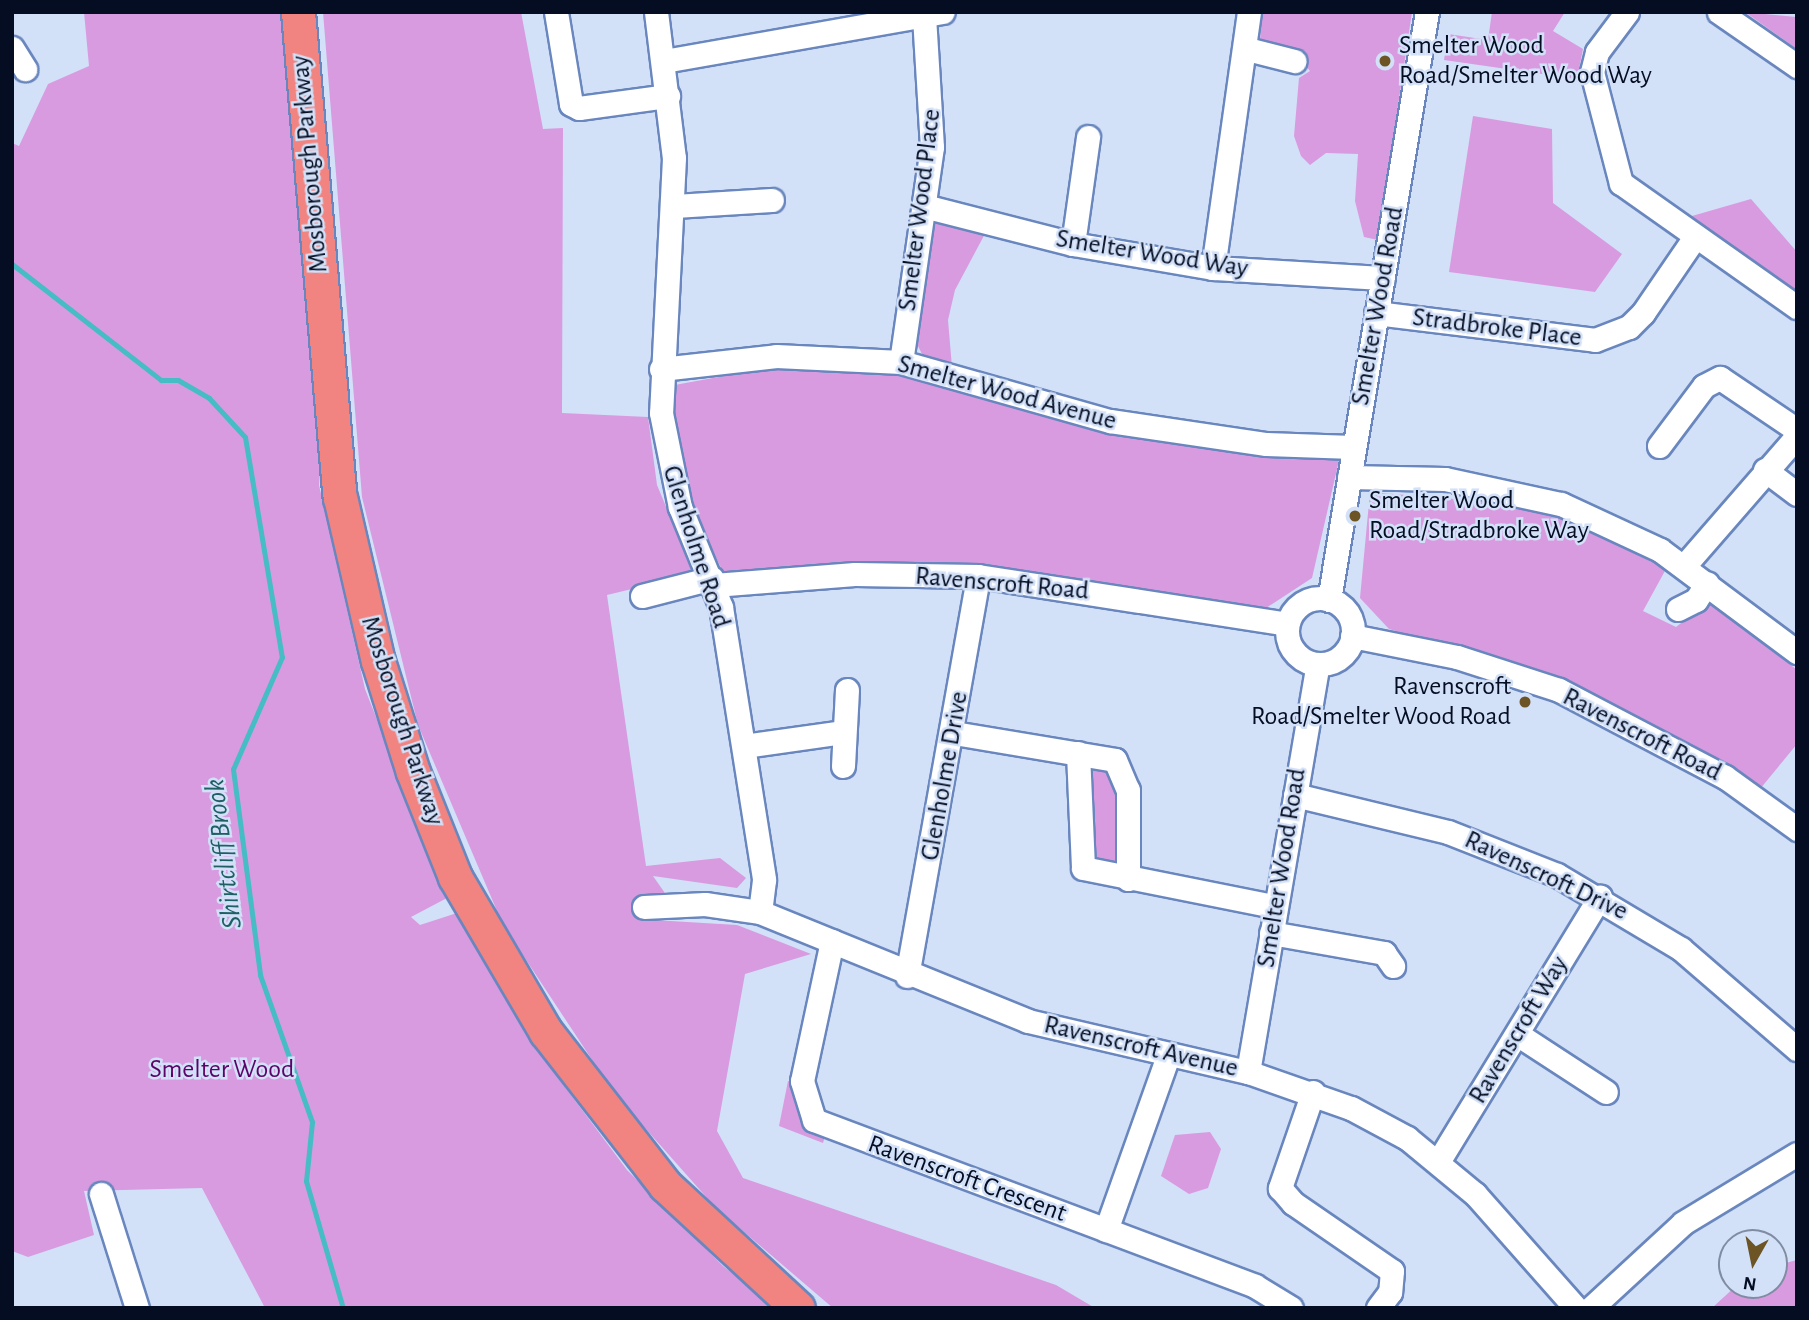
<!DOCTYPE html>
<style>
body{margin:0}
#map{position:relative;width:1809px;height:1320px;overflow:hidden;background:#d2e0f8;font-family:"Alegreya Sans",sans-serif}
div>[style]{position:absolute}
.green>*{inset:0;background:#d89be0}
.stream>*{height:5px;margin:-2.5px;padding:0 2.5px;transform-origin:2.5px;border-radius:2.5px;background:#46bcc4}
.roads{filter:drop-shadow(2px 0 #6987be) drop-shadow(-2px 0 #6987be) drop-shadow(0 2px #6987be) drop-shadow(0 -2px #6987be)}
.minor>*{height:23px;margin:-11.5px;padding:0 11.5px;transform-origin:11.5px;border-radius:11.5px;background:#fff}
.minor>.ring{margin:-11.5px;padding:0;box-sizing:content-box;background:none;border:23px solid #fff;border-radius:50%}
.highway>*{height:33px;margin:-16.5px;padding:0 16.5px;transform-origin:16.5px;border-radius:16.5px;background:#f18381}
.dots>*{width:19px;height:19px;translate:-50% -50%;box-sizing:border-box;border:4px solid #d2e0f8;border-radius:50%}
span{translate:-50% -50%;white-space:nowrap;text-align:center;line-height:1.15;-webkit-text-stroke:5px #d2e0f8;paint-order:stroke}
.poi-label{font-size:26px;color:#040d21}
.left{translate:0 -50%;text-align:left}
.right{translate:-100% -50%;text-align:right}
.street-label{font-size:26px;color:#040d21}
.park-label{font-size:26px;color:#5c0368}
.water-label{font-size:28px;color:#1f5f64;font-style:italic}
.frame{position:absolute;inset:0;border:14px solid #040d21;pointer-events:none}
.north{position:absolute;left:1718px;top:1229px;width:70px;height:70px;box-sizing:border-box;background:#d2e0f8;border:2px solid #808ca2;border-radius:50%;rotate:189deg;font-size:19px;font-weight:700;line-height:28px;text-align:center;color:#040d21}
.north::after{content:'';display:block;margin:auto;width:24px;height:32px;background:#6c5425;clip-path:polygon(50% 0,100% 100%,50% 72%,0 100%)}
</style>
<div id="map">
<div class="green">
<div style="clip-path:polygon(84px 12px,286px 12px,322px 449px,319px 485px,365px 689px,447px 898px,411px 917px,420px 925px,457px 913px,526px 1035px,627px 1170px,723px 1266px,776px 1308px,265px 1308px,202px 1188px,84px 1191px,94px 1235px,28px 1257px,12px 1251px,12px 143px,19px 146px,48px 84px,89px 66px)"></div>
<div style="clip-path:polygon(323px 12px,521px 12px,543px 129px,563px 128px,562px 413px,648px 417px,657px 485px,694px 574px,607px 595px,646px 866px,720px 858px,746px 878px,737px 888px,653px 876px,667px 896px,633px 901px,637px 919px,737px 925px,811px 954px,745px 974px,717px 1131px,743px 1178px,1056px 1285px,1095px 1308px,833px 1308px,716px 1208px,614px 1093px,503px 925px,418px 725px,362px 497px)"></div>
<div style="clip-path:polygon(1261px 12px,1412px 12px,1378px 240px,1364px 237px,1355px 201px,1358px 154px,1326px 153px,1310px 165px,1301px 156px,1294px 136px,1299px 78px,1310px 71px,1302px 61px,1260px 45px)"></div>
<div style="clip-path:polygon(1492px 12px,1565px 12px,1553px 31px,1583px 49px,1577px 79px,1444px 60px,1448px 34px,1488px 40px)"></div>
<div style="clip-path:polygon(1745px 12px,1796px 17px,1797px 49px)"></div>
<div style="clip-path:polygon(1473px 116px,1552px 129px,1553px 203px,1622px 254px,1595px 292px,1449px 272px)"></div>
<div style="clip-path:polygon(1751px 199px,1797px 252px,1797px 300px,1692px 226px,1692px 216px)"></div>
<div style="clip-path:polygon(941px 217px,987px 230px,955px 290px,948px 320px,952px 367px,924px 358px,913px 336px,929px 232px)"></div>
<div style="clip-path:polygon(790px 364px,897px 368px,1340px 456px,1312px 578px,1263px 610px,884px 566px,723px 572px,689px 502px,669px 386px)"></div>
<div style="clip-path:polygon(1370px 492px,1502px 503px,1571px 521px,1666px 569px,1643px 611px,1676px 627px,1709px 601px,1797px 670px,1797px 744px,1760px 789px,1561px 683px,1389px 629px,1360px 598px)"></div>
<div style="clip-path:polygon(1093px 765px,1116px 771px,1116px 867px,1095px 867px,1085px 773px)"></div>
<div style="clip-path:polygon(788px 1081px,795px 1083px,825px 1136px,823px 1143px,779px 1126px)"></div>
<div style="clip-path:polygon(1210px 1132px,1221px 1149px,1208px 1188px,1189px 1194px,1161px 1176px,1175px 1135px)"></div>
<div style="clip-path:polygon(1797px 1260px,1797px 1308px,1712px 1308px,1737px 1285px,1774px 1285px,1774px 1266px)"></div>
</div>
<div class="stream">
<div style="left:12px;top:264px;width:189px;rotate:37.9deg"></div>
<div style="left:161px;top:380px;width:17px"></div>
<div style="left:178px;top:380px;width:36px;rotate:30deg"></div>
<div style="left:209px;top:398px;width:53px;rotate:47.3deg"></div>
<div style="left:245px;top:437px;width:223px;rotate:80.5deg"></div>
<div style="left:282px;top:657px;width:122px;rotate:113.6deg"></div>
<div style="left:233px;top:769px;width:208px;rotate:82.5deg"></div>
<div style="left:260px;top:975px;width:156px;rotate:70.5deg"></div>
<div style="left:312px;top:1122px;width:59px;rotate:95.8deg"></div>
<div style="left:306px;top:1181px;width:132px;rotate:73.8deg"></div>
</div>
<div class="roads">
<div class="minor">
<div style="left:556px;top:12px;width:93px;rotate:80.7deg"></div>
<div style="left:571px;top:104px;width:9px;rotate:27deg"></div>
<div style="left:579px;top:108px;width:90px;rotate:-7.7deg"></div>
<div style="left:656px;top:12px;width:147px;rotate:83deg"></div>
<div style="left:674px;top:158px;width:255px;rotate:92.9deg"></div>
<div style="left:661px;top:413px;width:96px;rotate:78.6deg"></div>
<div style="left:680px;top:507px;width:108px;rotate:67.7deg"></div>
<div style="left:721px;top:607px;width:276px;rotate:81deg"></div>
<div style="left:764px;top:880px;width:32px;rotate:97deg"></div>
<div style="left:1627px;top:12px;width:50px;rotate:126.9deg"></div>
<div style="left:1597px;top:52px;width:21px;rotate:104deg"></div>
<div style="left:1592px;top:72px;width:115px;rotate:75.4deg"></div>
<div style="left:1621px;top:183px;width:215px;rotate:35.2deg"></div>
<div style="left:1719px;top:12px;width:95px;rotate:34.7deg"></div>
<div style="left:12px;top:48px;width:25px;rotate:58deg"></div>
<div style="left:1247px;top:49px;width:49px;rotate:14.3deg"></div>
<div style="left:664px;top:61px;width:283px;rotate:-10deg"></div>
<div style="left:674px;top:206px;width:98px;rotate:-3.5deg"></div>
<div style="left:924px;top:206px;width:154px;rotate:14.3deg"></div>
<div style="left:1073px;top:244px;width:142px;rotate:9.7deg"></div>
<div style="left:1213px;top:268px;width:170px;rotate:3.4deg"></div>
<div style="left:1073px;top:244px;width:108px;rotate:-82deg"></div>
<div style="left:1213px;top:268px;width:259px;rotate:-82deg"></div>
<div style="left:1376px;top:313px;width:221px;rotate:7deg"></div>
<div style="left:1595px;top:340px;width:36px;rotate:-21deg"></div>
<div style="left:1629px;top:327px;width:20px;rotate:-45deg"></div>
<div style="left:1643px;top:313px;width:92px;rotate:-55.6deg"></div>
<div style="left:901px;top:362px;width:217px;rotate:-81.8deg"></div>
<div style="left:932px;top:147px;width:131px;rotate:-93.5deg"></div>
<div style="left:661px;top:369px;width:116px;rotate:-6.4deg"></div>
<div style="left:776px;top:356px;width:125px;rotate:2.7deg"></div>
<div style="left:901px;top:362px;width:217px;rotate:15.8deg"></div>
<div style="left:1110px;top:421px;width:158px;rotate:8.4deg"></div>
<div style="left:1266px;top:444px;width:87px;rotate:2deg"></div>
<div style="left:1659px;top:446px;width:75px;rotate:-53.1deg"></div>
<div style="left:1704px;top:386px;width:18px;rotate:-27deg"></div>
<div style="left:1720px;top:378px;width:93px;rotate:34deg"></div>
<div style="left:1765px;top:470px;width:40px;rotate:37deg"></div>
<div style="left:1349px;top:477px;width:96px;rotate:1.2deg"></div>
<div style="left:1445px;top:479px;width:119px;rotate:12.2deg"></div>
<div style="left:1561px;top:504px;width:109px;rotate:24.9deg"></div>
<div style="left:1660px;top:550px;width:171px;rotate:36.7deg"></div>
<div style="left:1684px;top:566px;width:172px;rotate:-49deg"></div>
<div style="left:714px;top:585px;width:141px;rotate:-4.5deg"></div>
<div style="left:855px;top:574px;width:123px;rotate:0.9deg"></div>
<div style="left:978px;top:576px;width:313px;rotate:8.8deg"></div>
<div style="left:642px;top:596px;width:72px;rotate:-14.4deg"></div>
<div class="ring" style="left:1287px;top:598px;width:43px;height:43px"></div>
<div style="left:1329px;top:600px;width:596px;rotate:-80.54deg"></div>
<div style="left:1678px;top:609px;width:20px;rotate:-27deg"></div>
<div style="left:1696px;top:600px;width:20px;rotate:-57deg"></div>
<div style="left:1352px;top:636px;width:107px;rotate:11.3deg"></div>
<div style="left:1457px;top:657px;width:107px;rotate:17.9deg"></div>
<div style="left:1559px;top:690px;width:187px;rotate:27.7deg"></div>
<div style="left:1725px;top:777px;width:89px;rotate:35.8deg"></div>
<div style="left:954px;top:733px;width:163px;rotate:9.5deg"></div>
<div style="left:1115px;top:760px;width:33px;rotate:67deg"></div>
<div style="left:1128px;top:790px;width:89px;rotate:90deg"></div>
<div style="left:744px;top:746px;width:101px;rotate:-8deg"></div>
<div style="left:1078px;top:753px;width:115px;rotate:87.5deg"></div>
<div style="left:1083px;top:868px;width:195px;rotate:11.3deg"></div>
<div style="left:843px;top:766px;width:76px;rotate:-87deg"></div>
<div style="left:1295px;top:795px;width:157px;rotate:13.6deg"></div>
<div style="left:1448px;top:832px;width:117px;rotate:21.5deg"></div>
<div style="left:1557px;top:875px;width:144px;rotate:30.8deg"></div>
<div style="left:1681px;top:949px;width:153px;rotate:40.8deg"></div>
<div style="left:644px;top:907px;width:61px;rotate:-2.8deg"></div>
<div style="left:705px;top:904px;width:56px;rotate:8.3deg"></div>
<div style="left:760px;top:912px;width:289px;rotate:22.1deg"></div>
<div style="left:1028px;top:1021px;width:226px;rotate:13.1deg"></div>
<div style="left:1248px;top:1072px;width:109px;rotate:19.3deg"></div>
<div style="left:1351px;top:1108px;width:64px;rotate:28.2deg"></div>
<div style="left:1407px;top:1138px;width:88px;rotate:39.5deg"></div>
<div style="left:1475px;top:1194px;width:152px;rotate:48.5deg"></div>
<div style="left:1271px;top:933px;width:115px;rotate:10deg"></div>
<div style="left:1384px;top:953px;width:16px;rotate:55deg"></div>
<div style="left:832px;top:941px;width:143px;rotate:102.1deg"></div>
<div style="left:802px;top:1081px;width:41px;rotate:72.9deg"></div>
<div style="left:814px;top:1120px;width:471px;rotate:20.6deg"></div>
<div style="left:1255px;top:1286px;width:42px;rotate:31.4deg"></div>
<div style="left:907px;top:976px;width:406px;rotate:-79.9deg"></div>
<div style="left:1517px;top:1034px;width:106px;rotate:33.1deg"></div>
<div style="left:1248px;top:1072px;width:414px;rotate:-80.3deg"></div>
<div style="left:1313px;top:1092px;width:102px;rotate:109deg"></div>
<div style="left:1280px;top:1188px;width:20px;rotate:49deg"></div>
<div style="left:1293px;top:1203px;width:120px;rotate:34.5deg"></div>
<div style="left:1392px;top:1271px;width:21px;rotate:95deg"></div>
<div style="left:1390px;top:1292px;width:20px;rotate:127deg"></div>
<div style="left:1438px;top:1162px;width:311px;rotate:-58.6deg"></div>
<div style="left:101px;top:1194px;width:120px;rotate:72.5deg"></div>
<div style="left:1106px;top:1230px;width:185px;rotate:-70.4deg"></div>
<div style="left:1591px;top:1308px;width:125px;rotate:-42.7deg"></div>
<div style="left:1683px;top:1223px;width:133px;rotate:-31.2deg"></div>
</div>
<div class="highway">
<div style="left:298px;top:12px;width:487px;rotate:85.1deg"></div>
<div style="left:340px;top:497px;width:168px;rotate:77deg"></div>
<div style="left:378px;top:661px;width:116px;rotate:72.5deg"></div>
<div style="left:413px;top:772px;width:113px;rotate:68.2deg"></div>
<div style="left:455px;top:877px;width:180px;rotate:59.6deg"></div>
<div style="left:546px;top:1032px;width:194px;rotate:52.1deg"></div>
<div style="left:665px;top:1185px;width:181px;rotate:42.8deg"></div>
</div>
</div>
<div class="dots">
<div style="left:1385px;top:61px;background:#6c5425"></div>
<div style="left:1355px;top:516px;background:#6c5425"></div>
<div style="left:1525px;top:702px;background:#6c5425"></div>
</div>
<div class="poi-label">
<span class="left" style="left:1399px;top:61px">Smelter Wood<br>Road/Smelter Wood Way</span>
<span class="left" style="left:1369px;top:516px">Smelter Wood<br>Road/Stradbroke Way</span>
<span class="right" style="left:1511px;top:702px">Ravenscroft<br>Road/Smelter Wood Road</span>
</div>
<div class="street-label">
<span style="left:310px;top:164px;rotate:-95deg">Mosborough Parkway</span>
<span style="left:920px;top:210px;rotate:-83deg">Smelter Wood Place</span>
<span style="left:1152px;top:254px;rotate:9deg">Smelter Wood Way</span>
<span style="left:1378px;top:306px;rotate:-80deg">Smelter Wood Road</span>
<span style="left:1497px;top:328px;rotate:7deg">Stradbroke Place</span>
<span style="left:1007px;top:393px;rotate:15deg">Smelter Wood Avenue</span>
<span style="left:696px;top:547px;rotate:72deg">Glenholme Road</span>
<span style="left:1002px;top:584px;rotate:5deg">Ravenscroft Road</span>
<span style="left:402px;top:721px;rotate:72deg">Mosborough Parkway</span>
<span style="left:1642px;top:735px;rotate:27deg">Ravenscroft Road</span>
<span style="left:945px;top:776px;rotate:-80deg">Glenholme Drive</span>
<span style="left:1282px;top:868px;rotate:-81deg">Smelter Wood Road</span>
<span style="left:1546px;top:876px;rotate:25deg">Ravenscroft Drive</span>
<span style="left:1519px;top:1030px;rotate:-59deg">Ravenscroft Way</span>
<span style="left:1141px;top:1047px;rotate:13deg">Ravenscroft Avenue</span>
<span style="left:967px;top:1179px;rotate:20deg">Ravenscroft Crescent</span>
</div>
<div class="park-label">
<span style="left:222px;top:1070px">Smelter Wood</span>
</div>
<div class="water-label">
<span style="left:224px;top:854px;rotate:-97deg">Shirtcliff Brook</span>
</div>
<div class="frame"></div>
<div class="north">N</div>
</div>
